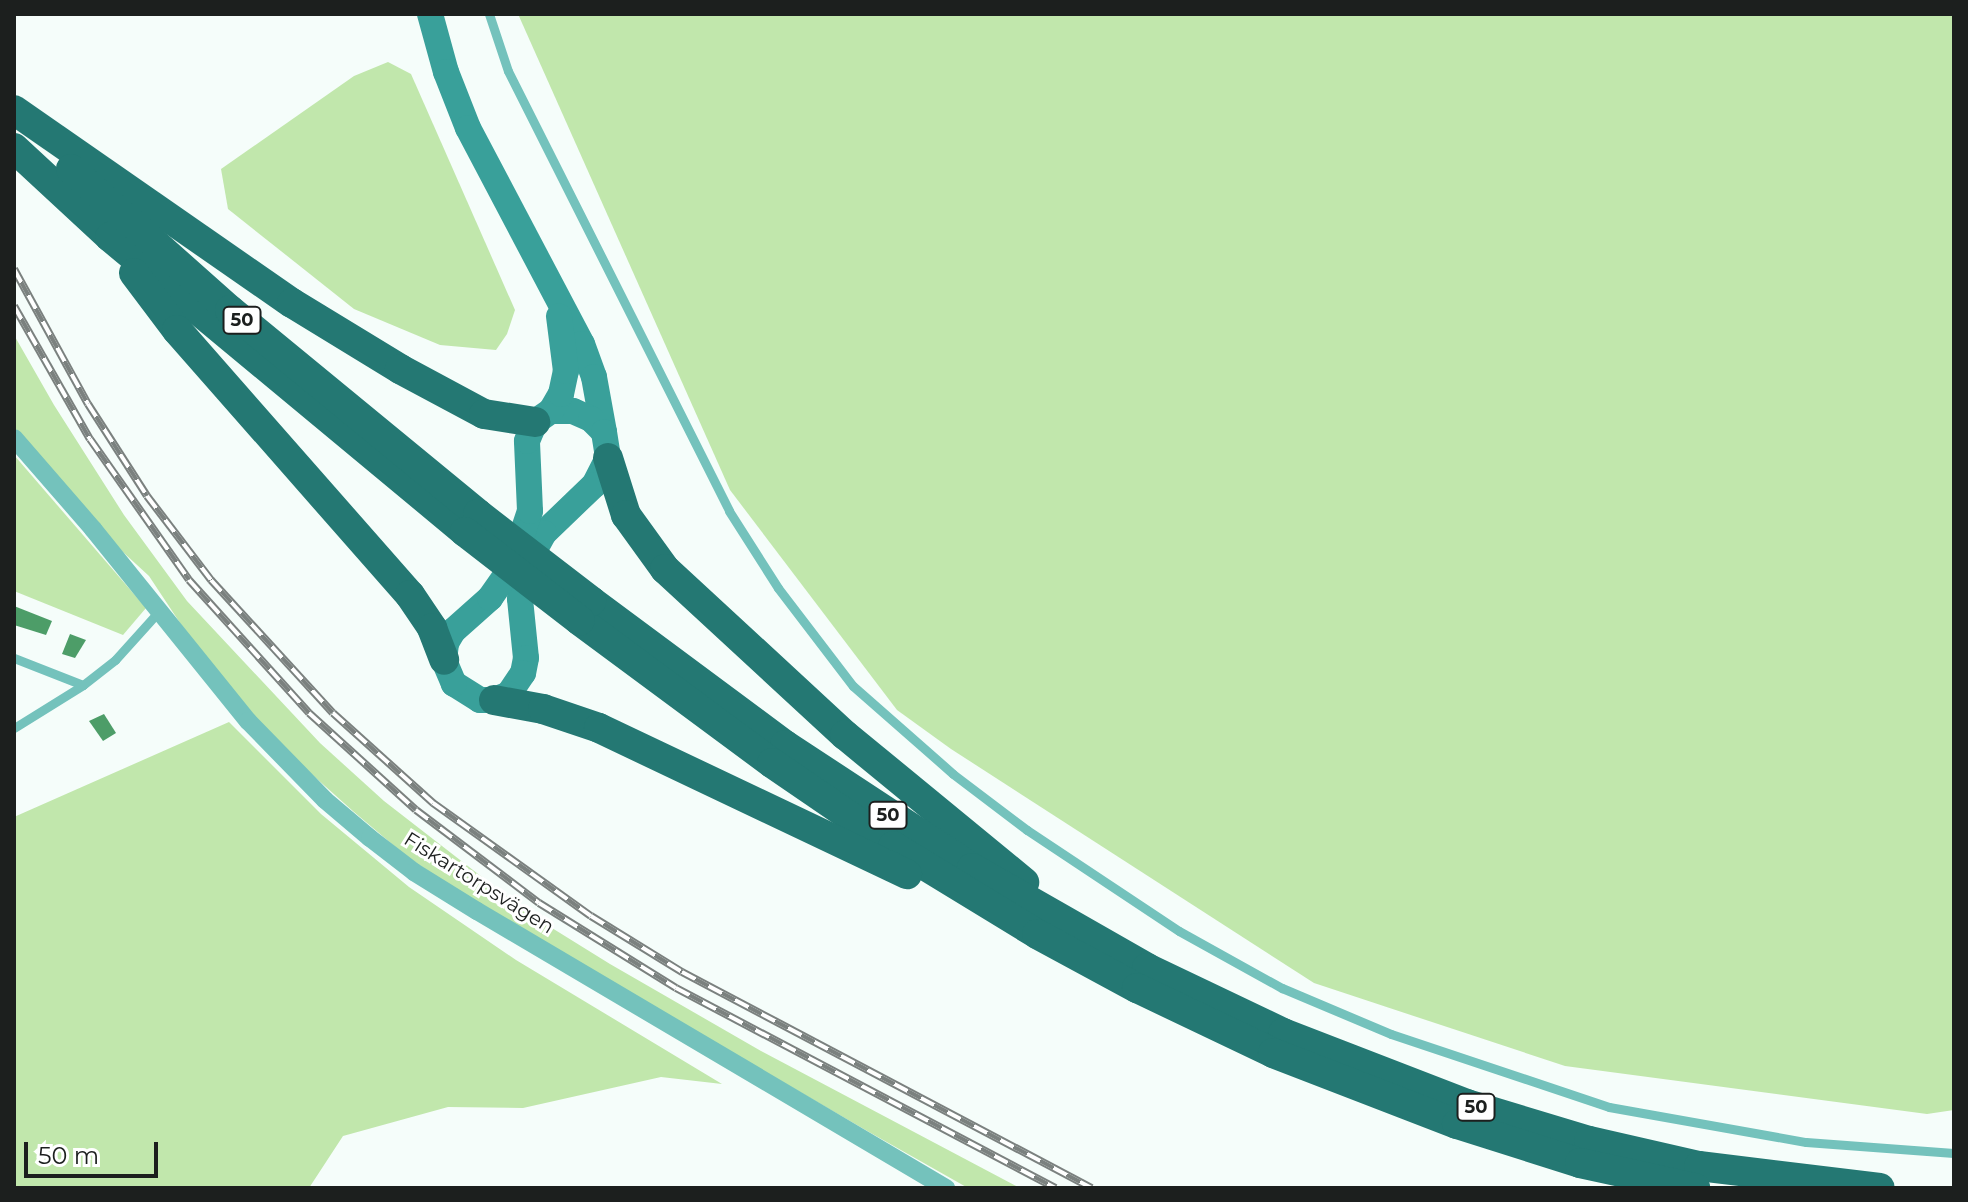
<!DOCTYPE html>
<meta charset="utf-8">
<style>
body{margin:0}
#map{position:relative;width:1968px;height:1202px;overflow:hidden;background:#f5fdfa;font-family:Montserrat,sans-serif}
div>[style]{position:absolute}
.green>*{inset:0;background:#c1e7ac}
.building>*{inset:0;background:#4d9d68}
.service>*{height:9px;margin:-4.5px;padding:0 4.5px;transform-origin:4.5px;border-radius:4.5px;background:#74c2bc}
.minor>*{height:18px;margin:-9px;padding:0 9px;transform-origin:9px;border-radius:9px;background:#74c2bc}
.secondary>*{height:26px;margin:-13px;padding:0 13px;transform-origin:13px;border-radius:13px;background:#39a09a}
.trunk>*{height:30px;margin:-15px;padding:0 15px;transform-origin:15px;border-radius:15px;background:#247873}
.rail>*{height:8px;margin-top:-4px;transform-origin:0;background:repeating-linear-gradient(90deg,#fff 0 15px,#7b817f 0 30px);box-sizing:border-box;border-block:2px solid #7b817f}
.trunk-bridge>*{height:30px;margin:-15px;padding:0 15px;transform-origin:15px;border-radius:15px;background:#247873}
span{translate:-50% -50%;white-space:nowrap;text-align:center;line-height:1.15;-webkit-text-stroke:6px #fff;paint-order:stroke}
.shield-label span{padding:2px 6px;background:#fff;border:2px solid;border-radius:6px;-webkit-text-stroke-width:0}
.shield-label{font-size:18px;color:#1c1f1e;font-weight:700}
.street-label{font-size:20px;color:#1c1f1e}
.frame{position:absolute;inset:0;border:16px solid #1c1f1e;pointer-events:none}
.scale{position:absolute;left:24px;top:1142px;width:134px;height:36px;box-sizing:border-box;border:4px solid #1c1f1e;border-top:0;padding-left:10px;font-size:24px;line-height:28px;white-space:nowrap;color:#1c1f1e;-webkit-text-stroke:6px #fff;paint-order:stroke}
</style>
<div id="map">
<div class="green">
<div style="clip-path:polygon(518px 14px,1954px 14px,1954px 1110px,1927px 1114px,1565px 1066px,1314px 983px,951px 749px,897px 710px,730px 490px)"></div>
<div style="clip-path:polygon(388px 62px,411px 74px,515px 310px,507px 334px,496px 350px,440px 345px,354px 309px,228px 209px,221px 169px,354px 76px)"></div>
<div style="clip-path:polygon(14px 335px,54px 405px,124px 515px,187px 601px,320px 743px,384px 801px,531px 915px,610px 964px,761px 1051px,1020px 1188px,968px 1188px,869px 1132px,480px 907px,405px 855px,354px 812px,288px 753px,253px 715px,188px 635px,149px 576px,112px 542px,14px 427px)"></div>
<div style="clip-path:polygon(14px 455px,146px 608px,123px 635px,14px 591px)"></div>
<div style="clip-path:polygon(229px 722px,321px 814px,409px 887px,516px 960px,722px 1084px,661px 1077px,523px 1108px,448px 1107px,343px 1136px,309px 1188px,14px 1188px,14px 817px)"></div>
</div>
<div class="building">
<div style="clip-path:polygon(14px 606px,52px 621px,46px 635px,14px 625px)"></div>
<div style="clip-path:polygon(70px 634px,86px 640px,75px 658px,62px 654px)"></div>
<div style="clip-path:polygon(104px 714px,116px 733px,103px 741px,89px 721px)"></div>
</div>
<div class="service">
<div style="left:489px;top:14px;width:60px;rotate:71.6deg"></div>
<div style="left:508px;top:71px;width:492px;rotate:63.3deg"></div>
<div style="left:729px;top:511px;width:91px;rotate:57.5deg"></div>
<div style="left:778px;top:588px;width:123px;rotate:52.6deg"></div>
<div style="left:853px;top:686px;width:133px;rotate:41.3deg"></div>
<div style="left:953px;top:774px;width:93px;rotate:37.1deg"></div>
<div style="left:1027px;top:830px;width:182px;rotate:33.6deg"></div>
<div style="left:1179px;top:931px;width:118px;rotate:29deg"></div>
<div style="left:1282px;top:988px;width:118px;rotate:22.9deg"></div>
<div style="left:1391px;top:1034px;width:230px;rotate:18.5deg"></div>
<div style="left:1609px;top:1107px;width:200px;rotate:10.1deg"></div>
<div style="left:1806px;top:1142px;width:148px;rotate:4.3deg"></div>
<div style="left:14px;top:658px;width:74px;rotate:21.4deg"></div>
<div style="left:14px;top:728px;width:81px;rotate:-31.9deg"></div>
<div style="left:83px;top:685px;width:41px;rotate:-38deg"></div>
<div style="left:115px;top:660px;width:67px;rotate:-48deg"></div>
</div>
<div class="minor">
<div style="left:14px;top:438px;width:121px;rotate:49deg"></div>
<div style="left:93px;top:529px;width:247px;rotate:51.1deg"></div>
<div style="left:248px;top:721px;width:110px;rotate:45.7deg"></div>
<div style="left:325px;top:800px;width:59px;rotate:40.2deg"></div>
<div style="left:370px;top:838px;width:56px;rotate:37.7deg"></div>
<div style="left:414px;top:872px;width:74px;rotate:31.8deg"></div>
<div style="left:477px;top:911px;width:545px;rotate:30.57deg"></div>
</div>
<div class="secondary">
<div style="left:430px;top:14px;width:60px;rotate:74.6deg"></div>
<div style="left:446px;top:72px;width:60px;rotate:68.6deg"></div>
<div style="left:468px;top:128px;width:244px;rotate:62.2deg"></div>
<div style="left:582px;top:344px;width:35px;rotate:70deg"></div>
<div style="left:594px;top:377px;width:56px;rotate:79.7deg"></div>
<div style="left:551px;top:411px;width:22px"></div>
<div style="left:573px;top:411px;width:20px;rotate:24deg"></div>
<div style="left:591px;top:419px;width:18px;rotate:45deg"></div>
<div style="left:604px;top:432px;width:26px;rotate:81deg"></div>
<div style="left:608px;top:458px;width:30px;rotate:117deg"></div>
<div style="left:594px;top:485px;width:69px;rotate:136.2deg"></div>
<div style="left:544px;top:533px;width:29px;rotate:119deg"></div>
<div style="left:530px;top:558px;width:42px;rotate:103.7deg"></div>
<div style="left:520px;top:599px;width:59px;rotate:84.2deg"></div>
<div style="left:526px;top:658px;width:15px;rotate:101deg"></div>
<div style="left:523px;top:673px;width:25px;rotate:124deg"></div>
<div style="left:509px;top:694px;width:16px;rotate:158deg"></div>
<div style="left:494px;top:700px;width:14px;rotate:180deg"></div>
<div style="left:480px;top:700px;width:31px;rotate:-148deg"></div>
<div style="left:454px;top:684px;width:26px;rotate:-113deg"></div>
<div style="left:444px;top:660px;width:17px;rotate:-83deg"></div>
<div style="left:446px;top:643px;width:14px;rotate:-60deg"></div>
<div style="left:453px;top:631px;width:50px;rotate:-41.7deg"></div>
<div style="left:490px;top:598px;width:37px;rotate:-55deg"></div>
<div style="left:511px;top:568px;width:60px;rotate:-71.6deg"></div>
<div style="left:530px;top:511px;width:70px;rotate:-92.5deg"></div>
<div style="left:527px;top:441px;width:21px;rotate:-67deg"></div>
<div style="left:535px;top:422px;width:19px;rotate:-35deg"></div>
<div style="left:551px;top:411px;width:20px;rotate:-60deg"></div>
<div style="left:561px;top:394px;width:24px;rotate:-78deg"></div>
<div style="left:566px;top:371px;width:55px;rotate:-97.3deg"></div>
</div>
<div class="trunk">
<div style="left:14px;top:110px;width:338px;rotate:34.8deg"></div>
<div style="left:292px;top:303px;width:127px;rotate:31.4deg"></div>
<div style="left:400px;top:369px;width:95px;rotate:28.2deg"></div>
<div style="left:484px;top:414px;width:52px;rotate:8.9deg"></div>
<div style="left:14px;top:148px;width:131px;rotate:42.8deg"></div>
<div style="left:110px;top:237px;width:462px;rotate:39.7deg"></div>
<div style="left:71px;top:169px;width:213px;rotate:41.6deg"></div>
<div style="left:230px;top:310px;width:321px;rotate:39.4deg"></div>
<div style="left:134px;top:273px;width:71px;rotate:53deg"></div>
<div style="left:177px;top:330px;width:353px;rotate:48.7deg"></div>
<div style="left:410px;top:595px;width:40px;rotate:56deg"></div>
<div style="left:432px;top:628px;width:34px;rotate:69deg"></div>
<div style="left:608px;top:458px;width:60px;rotate:72.5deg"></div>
<div style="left:626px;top:515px;width:67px;rotate:54.2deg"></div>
<div style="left:665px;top:569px;width:245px;rotate:42.7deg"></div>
<div style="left:845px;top:735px;width:232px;rotate:39.4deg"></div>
<div style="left:591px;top:601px;width:242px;rotate:36.6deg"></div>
<div style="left:785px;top:745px;width:224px;rotate:33.3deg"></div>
<div style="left:972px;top:868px;width:202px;rotate:29.7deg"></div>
<div style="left:1147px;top:968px;width:151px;rotate:25.5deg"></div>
<div style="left:1283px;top:1033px;width:197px;rotate:21.1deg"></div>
<div style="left:1467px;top:1104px;width:127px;rotate:16.9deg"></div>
<div style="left:1589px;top:1141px;width:113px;rotate:12.8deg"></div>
<div style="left:1699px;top:1166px;width:182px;rotate:6.9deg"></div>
<div style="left:580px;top:621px;width:239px;rotate:36.5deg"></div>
<div style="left:772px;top:763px;width:147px;rotate:34.4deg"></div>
<div style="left:893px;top:846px;width:169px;rotate:31.4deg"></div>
<div style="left:1037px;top:934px;width:114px;rotate:28.4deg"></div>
<div style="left:1137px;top:988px;width:151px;rotate:25.5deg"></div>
<div style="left:1273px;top:1053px;width:197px;rotate:21.1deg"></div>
<div style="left:1457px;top:1124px;width:129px;rotate:17.6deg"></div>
<div style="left:1580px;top:1163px;width:118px;rotate:12.3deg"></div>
<div style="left:494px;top:700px;width:50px;rotate:10.4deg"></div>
<div style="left:543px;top:709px;width:59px;rotate:18.7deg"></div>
<div style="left:599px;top:728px;width:341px;rotate:25.4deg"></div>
</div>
<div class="rail">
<div style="left:14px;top:269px;width:154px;rotate:61.3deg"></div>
<div style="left:88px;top:404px;width:109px;rotate:57.3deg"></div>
<div style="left:147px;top:496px;width:106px;rotate:52.7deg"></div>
<div style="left:211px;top:580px;width:180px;rotate:47.5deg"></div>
<div style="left:333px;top:713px;width:135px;rotate:42deg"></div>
<div style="left:433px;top:803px;width:194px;rotate:35.6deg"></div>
<div style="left:591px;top:916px;width:107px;rotate:31.6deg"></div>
<div style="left:682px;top:972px;width:463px;rotate:27.8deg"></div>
<div style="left:14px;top:306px;width:153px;rotate:60.3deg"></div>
<div style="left:90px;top:439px;width:172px;rotate:54.9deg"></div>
<div style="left:189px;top:580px;width:179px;rotate:47.9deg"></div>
<div style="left:309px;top:713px;width:144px;rotate:42.2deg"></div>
<div style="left:416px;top:810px;width:154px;rotate:37.1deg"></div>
<div style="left:539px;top:903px;width:161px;rotate:31.8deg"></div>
<div style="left:676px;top:988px;width:429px;rotate:27.8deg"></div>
</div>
<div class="trunk-bridge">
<div style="left:478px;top:514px;width:143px;rotate:37.6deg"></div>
<div style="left:465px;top:532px;width:145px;rotate:37.7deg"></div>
</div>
<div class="shield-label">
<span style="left:242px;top:320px">50</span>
<span style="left:888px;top:815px">50</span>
<span style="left:1476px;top:1107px">50</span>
</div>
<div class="street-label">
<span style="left:479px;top:883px;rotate:32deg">Fiskartorpsvägen</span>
</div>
<div class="frame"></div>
<div class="scale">50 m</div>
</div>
